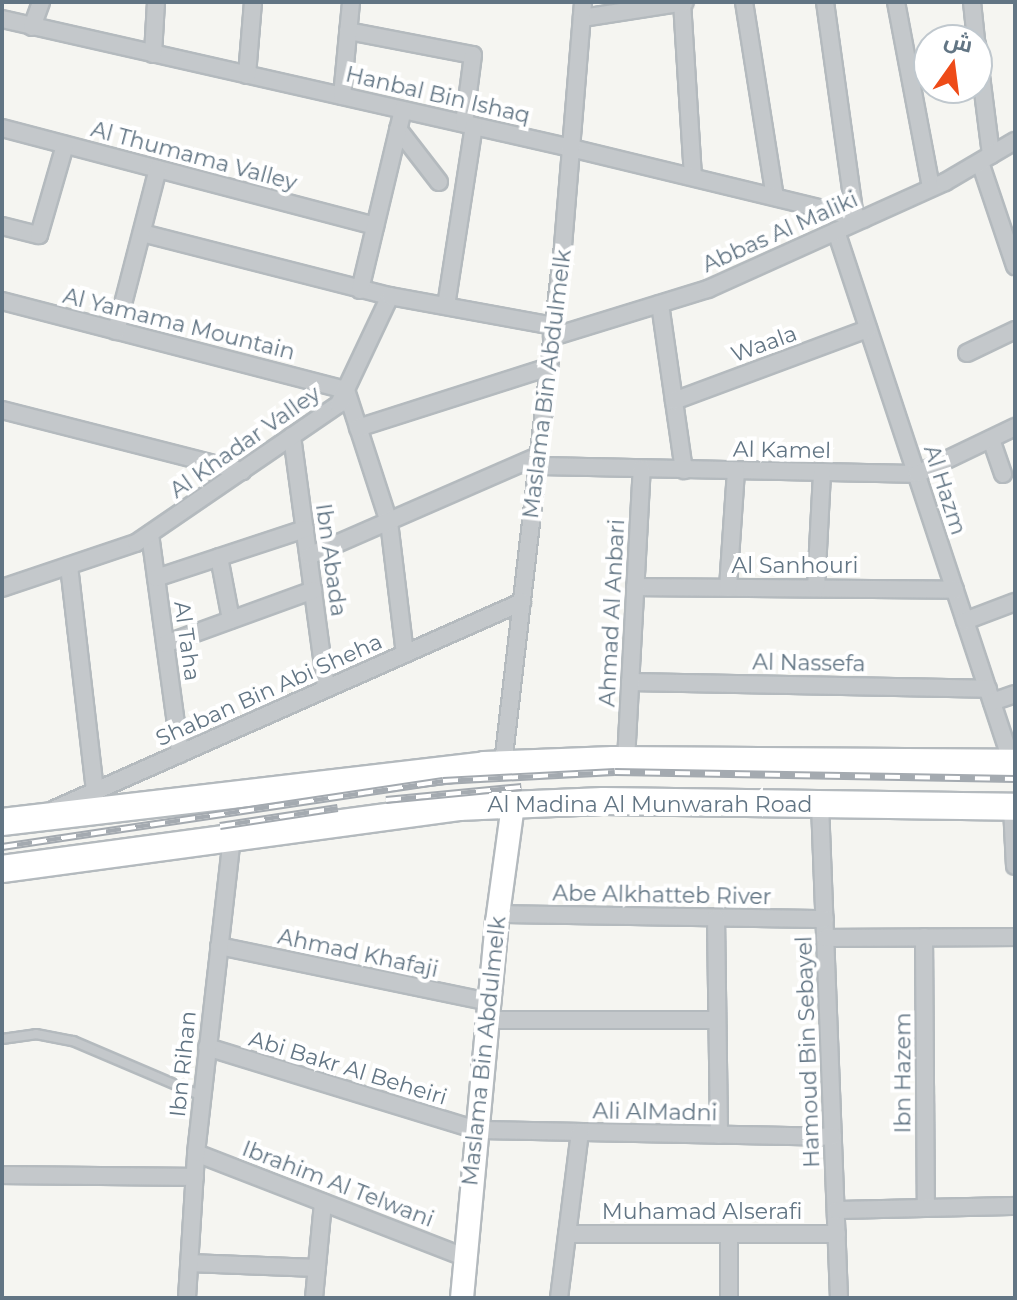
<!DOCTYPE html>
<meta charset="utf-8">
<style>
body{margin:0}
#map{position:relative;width:1017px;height:1300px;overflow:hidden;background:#f5f5f1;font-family:Montserrat,Cairo,sans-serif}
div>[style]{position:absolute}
.roads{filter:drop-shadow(2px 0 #b4babe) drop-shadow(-2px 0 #b4babe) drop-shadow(0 2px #b4babe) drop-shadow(0 -2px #b4babe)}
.service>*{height:8px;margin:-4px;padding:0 4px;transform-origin:4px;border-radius:4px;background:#c4c8cb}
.minor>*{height:16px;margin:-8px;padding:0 8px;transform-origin:8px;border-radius:8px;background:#c4c8cb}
.secondary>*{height:22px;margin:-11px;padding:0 11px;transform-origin:11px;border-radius:11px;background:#fff}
.primary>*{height:26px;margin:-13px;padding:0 13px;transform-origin:13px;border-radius:13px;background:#fff}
.rail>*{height:8px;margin-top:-4px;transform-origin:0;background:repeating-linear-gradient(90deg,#fff 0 15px,#a4aab0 0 30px);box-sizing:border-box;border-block:2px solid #a4aab0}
span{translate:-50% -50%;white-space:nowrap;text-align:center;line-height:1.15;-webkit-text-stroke:8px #fff;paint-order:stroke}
.street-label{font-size:22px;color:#627584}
.frame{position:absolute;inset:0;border:4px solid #627584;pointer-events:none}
.north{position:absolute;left:913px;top:24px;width:80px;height:80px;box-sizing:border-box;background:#fff;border:2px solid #c0c8ce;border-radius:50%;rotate:14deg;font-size:22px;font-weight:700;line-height:32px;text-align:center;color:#627584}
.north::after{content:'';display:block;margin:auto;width:28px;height:36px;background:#ee4b18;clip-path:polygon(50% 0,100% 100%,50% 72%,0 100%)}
</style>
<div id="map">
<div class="roads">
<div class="service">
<div style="left:2px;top:1039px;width:34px;rotate:-8deg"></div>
<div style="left:36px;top:1034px;width:38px;rotate:11deg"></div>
<div style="left:73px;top:1041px;width:140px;rotate:23.1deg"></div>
</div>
<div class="minor">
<div style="left:682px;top:2px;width:175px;rotate:86.4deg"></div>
<div style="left:744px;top:2px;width:197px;rotate:81deg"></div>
<div style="left:825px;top:2px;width:217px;rotate:82.1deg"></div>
<div style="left:896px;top:2px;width:189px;rotate:79.3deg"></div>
<div style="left:972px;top:2px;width:38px;rotate:84deg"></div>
<div style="left:582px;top:18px;width:104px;rotate:-8.8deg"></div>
<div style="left:2px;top:19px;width:583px;rotate:12.77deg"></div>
<div style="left:571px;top:148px;width:301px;rotate:13.6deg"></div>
<div style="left:32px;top:27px;width:27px;rotate:-70deg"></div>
<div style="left:348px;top:31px;width:127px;rotate:10.9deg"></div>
<div style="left:473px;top:55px;width:69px;rotate:97.5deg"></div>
<div style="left:977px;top:44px;width:112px;rotate:82.8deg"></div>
<div style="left:153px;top:54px;width:52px;rotate:-86.7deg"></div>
<div style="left:247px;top:75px;width:73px;rotate:-85.3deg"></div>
<div style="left:342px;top:96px;width:94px;rotate:-84.5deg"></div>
<div style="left:2px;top:128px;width:386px;rotate:14.7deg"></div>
<div style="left:398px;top:129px;width:67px;rotate:52.3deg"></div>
<div style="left:980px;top:162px;width:110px;rotate:71.4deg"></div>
<div style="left:2px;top:226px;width:38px;rotate:14deg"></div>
<div style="left:39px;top:235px;width:94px;rotate:-73.9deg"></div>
<div style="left:836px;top:231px;width:560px;rotate:71.69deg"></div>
<div style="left:142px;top:233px;width:256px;rotate:14.3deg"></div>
<div style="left:360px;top:290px;width:185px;rotate:-76.6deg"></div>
<div style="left:2px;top:301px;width:355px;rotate:14.5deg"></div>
<div style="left:346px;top:390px;width:139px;rotate:72deg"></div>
<div style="left:389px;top:522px;width:133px;rotate:83.1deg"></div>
<div style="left:660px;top:304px;width:168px;rotate:81.8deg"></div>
<div style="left:446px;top:306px;width:182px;rotate:-81.2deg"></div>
<div style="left:116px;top:331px;width:167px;rotate:-75.5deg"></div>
<div style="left:552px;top:337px;width:163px;rotate:-17.1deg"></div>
<div style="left:708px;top:289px;width:260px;rotate:-24.3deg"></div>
<div style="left:945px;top:182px;width:81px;rotate:-30.4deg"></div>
<div style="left:967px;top:353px;width:53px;rotate:-25.6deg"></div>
<div style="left:674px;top:401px;width:207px;rotate:-20.4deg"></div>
<div style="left:2px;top:410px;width:248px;rotate:14.3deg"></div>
<div style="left:358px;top:428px;width:201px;rotate:-17.7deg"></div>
<div style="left:292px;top:436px;width:255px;rotate:82.3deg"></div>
<div style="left:991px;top:439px;width:37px;rotate:71deg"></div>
<div style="left:537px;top:466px;width:380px;rotate:1.2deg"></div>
<div style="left:917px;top:474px;width:109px;rotate:-25.6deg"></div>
<div style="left:150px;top:534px;width:222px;rotate:82.2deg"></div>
<div style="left:309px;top:556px;width:250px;rotate:-23.6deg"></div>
<div style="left:219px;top:557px;width:64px;rotate:79.2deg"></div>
<div style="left:69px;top:566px;width:227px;rotate:83.4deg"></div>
<div style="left:156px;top:578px;width:157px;rotate:-18.2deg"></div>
<div style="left:635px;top:587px;width:320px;rotate:0.5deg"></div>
<div style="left:2px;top:588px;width:141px;rotate:-18.6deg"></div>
<div style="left:136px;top:543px;width:246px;rotate:-34.4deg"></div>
<div style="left:339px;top:404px;width:119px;rotate:-64.7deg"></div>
<div style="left:390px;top:296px;width:166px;rotate:10.4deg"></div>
<div style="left:728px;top:588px;width:117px;rotate:-86.1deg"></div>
<div style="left:816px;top:588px;width:114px;rotate:-87deg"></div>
<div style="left:965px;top:621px;width:53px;rotate:-20.8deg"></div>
<div style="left:165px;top:644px;width:158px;rotate:-20deg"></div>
<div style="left:630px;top:682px;width:358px;rotate:1.1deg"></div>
<div style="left:992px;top:702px;width:24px;rotate:-19deg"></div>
<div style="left:626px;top:760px;width:291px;rotate:-86.9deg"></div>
<div style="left:503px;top:764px;width:521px;rotate:-83.39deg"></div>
<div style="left:563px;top:246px;width:245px;rotate:-85.3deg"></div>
<div style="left:820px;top:804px;width:494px;rotate:87.8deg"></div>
<div style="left:1012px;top:807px;width:59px;rotate:87.1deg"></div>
<div style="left:55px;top:809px;width:511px;rotate:-23.91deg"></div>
<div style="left:498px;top:914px;width:327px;rotate:0.9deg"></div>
<div style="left:716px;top:918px;width:217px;rotate:89.2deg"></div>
<div style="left:924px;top:937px;width:271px;rotate:89.6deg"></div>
<div style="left:825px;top:938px;width:190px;rotate:-0.3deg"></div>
<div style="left:219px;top:946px;width:276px;rotate:11.7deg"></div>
<div style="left:487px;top:1020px;width:228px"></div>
<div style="left:207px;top:1047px;width:282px;rotate:17.1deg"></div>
<div style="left:476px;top:1130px;width:357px;rotate:1.1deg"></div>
<div style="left:196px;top:1153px;width:287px;rotate:21.2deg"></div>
<div style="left:2px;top:1175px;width:193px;rotate:0.6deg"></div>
<div style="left:836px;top:1210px;width:179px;rotate:-1.3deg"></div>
<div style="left:567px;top:1234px;width:270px"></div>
<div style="left:189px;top:1263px;width:128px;rotate:2.2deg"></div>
<div style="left:187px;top:1298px;width:145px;rotate:-86.4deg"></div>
<div style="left:196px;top:1153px;width:318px;rotate:-83.5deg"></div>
<div style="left:314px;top:1298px;width:96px;rotate:-84.6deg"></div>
<div style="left:559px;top:1298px;width:167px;rotate:-82.8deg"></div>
<div style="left:729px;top:1298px;width:64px;rotate:-90deg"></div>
</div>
<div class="secondary">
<div style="left:462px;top:1298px;width:378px;rotate:-84.7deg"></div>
<div style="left:497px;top:922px;width:118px;rotate:-82.2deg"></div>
</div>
<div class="primary">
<div style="left:2px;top:822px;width:485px;rotate:-6.7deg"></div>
<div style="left:484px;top:765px;width:129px;rotate:-2.2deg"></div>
<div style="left:613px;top:760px;width:402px;rotate:0.4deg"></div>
<div style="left:2px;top:869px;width:461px;rotate:-7.7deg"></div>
<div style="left:459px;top:807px;width:144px;rotate:-2.4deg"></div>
<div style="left:603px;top:801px;width:412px;rotate:0.8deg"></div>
</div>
</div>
<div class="rail">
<div style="left:386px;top:800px;width:136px;rotate:-5.5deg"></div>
<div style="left:220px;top:826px;width:119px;rotate:-8.7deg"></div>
<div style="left:2px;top:847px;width:446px;rotate:-8.5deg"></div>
<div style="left:443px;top:781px;width:172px;rotate:-3deg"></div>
<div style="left:615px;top:772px;width:400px;rotate:1deg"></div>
</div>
<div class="street-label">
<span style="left:438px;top:95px;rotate:13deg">Hanbal Bin Ishaq</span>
<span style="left:194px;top:156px;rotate:15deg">Al Thumama Valley</span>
<span style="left:780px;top:232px;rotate:-24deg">Abbas Al Maliki</span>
<span style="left:179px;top:324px;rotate:14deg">Al Yamama Mountain</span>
<span style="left:764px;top:344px;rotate:-20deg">Waala</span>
<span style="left:547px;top:384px;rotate:-83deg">Maslama Bin Abdulmelk</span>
<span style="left:245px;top:442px;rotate:-35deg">Al Khadar Valley</span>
<span style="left:782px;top:450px;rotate:1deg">Al Kamel</span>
<span style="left:945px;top:490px;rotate:72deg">Al Hazm</span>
<span style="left:331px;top:560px;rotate:82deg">Ibn Abada</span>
<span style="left:795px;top:566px">Al Sanhouri</span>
<span style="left:612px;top:613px;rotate:-87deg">Ahmad Al Anbari</span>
<span style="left:187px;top:641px;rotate:82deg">Al Taha</span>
<span style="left:809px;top:663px;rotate:1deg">Al Nassefa</span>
<span style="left:269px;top:690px;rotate:-24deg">Shaban Bin Abi Sheha</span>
<span style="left:650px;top:805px">Al Madina Al Munwarah Road</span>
<span style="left:662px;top:895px;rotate:1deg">Abe Alkhatteb River</span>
<span style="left:358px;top:953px;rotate:12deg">Ahmad Khafaji</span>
<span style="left:484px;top:1051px;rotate:-84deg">Maslama Bin Abdulmelk</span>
<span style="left:808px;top:1052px;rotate:-92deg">Hamoud Bin Sebayel</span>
<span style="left:183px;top:1064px;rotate:-84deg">Ibn Rihan</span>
<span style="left:348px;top:1068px;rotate:17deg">Abi Bakr Al Beheiri</span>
<span style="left:903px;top:1073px;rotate:-90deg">Ibn Hazem</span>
<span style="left:655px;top:1112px;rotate:1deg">Ali AlMadni</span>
<span style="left:338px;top:1184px;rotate:21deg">Ibrahim Al Telwani</span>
<span style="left:702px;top:1212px">Muhamad Alserafi</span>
</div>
<div class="frame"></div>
<div class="north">ش</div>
</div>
